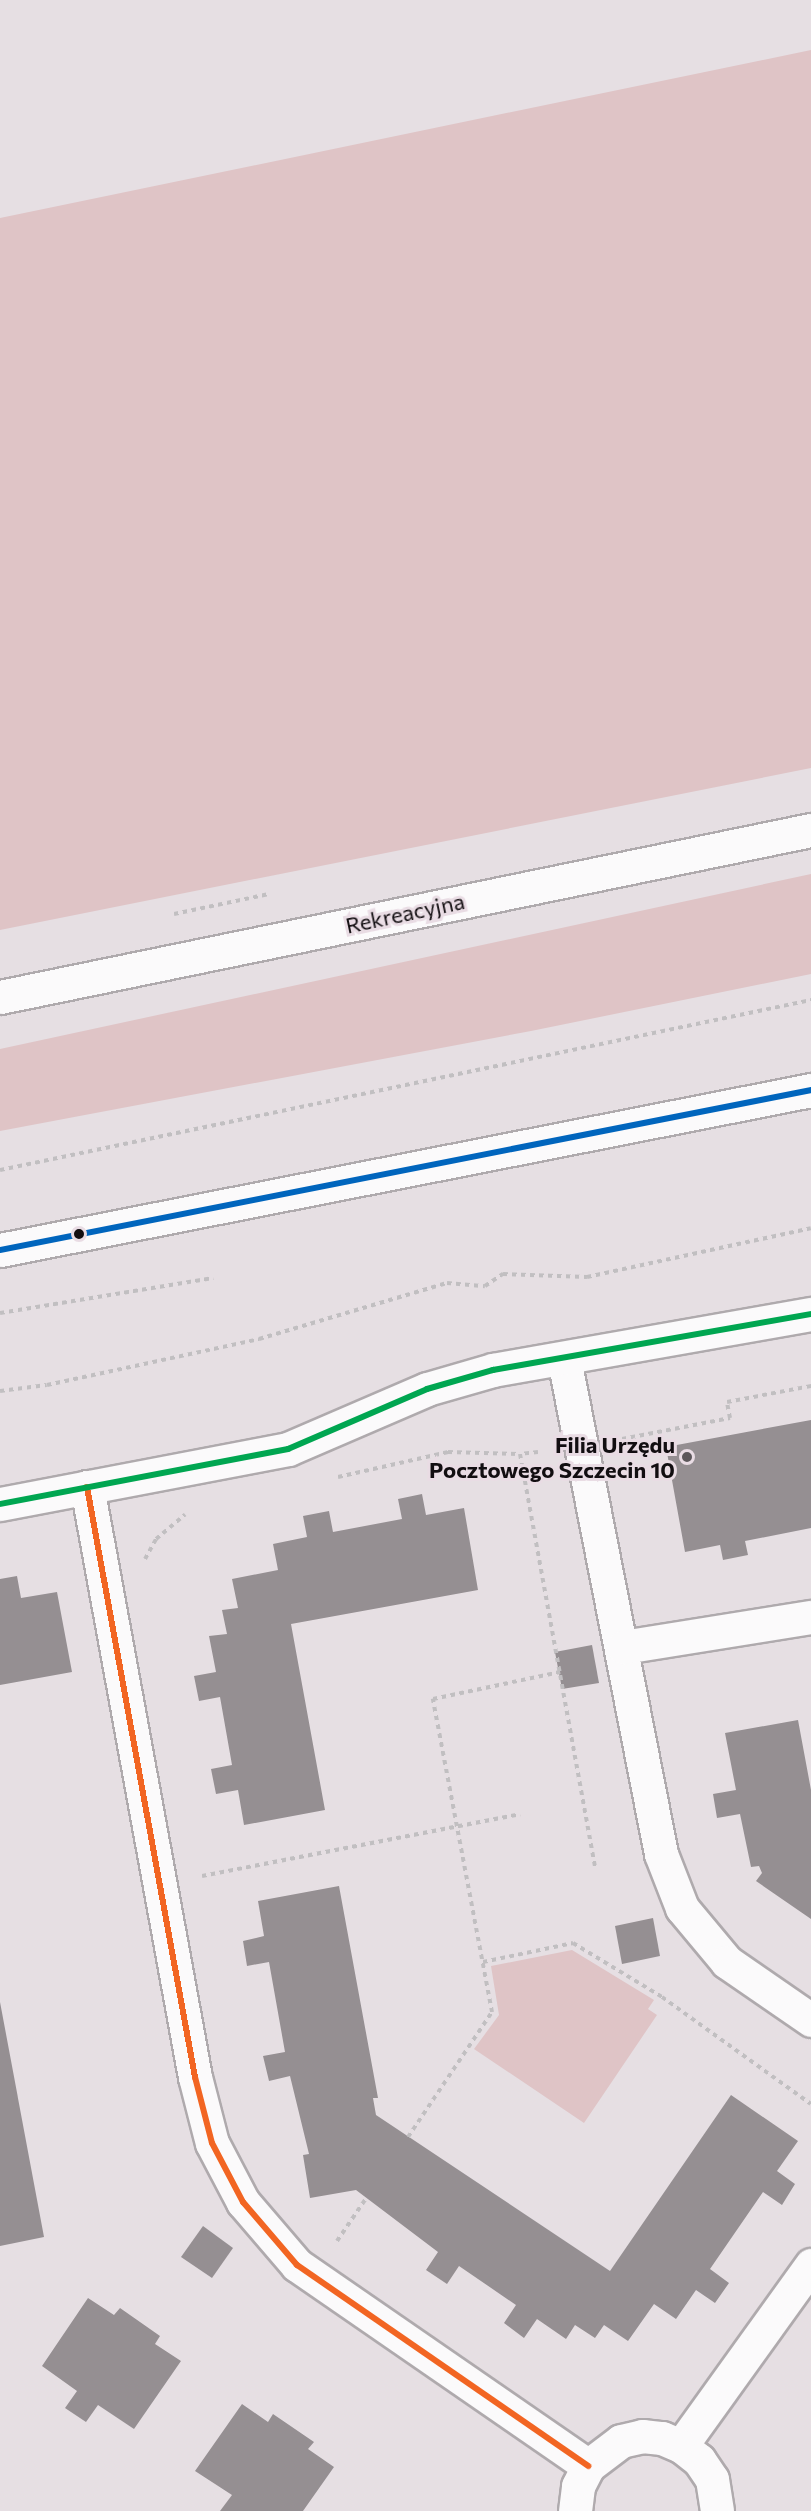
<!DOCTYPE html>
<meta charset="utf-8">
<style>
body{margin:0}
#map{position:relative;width:811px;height:2511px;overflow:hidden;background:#e6dfe3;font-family:Commissioner,sans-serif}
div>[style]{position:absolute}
.green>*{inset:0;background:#dfc4c6}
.building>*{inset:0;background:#958f92}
.path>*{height:4px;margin-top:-2px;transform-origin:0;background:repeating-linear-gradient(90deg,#c1bfc1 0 4.5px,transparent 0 9px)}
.roads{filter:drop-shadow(2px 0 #afaaad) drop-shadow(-2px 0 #afaaad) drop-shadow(0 2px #afaaad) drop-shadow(0 -2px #afaaad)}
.street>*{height:33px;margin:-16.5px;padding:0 16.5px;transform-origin:16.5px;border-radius:16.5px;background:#fbfafb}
.secondary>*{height:33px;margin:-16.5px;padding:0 16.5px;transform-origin:16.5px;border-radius:16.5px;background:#fbfafb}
.bus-1>*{height:6px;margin:-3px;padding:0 3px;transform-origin:3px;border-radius:3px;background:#0065bd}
.bus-2>*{height:6px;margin:-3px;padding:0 3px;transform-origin:3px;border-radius:3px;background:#f26522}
.bus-3>*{height:6px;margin:-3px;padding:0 3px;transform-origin:3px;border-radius:3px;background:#00a651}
.dots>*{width:16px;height:16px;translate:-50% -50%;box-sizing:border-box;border:3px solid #e9dce4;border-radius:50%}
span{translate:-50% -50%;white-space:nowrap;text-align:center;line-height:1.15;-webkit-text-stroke:6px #e9dce4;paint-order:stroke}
.street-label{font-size:22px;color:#120e11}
.poi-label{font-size:22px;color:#120e11;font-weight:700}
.right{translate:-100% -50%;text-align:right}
</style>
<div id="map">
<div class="green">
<div style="clip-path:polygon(811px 50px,811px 768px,0 930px,0 218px)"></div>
<div style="clip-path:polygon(811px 874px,811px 974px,531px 1031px,0 1131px,0 1049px)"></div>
<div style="clip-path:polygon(572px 1950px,654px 2000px,648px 2009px,657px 2015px,584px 2123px,474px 2049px,499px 2015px,491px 1966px)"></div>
</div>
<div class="building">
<div style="clip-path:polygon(811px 1420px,811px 1528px,745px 1541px,748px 1555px,723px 1560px,720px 1545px,685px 1552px,666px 1447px)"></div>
<div style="clip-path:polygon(422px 1494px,426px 1515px,464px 1508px,478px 1590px,291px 1624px,325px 1810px,244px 1825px,238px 1790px,216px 1794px,211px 1769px,232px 1765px,220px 1697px,199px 1701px,194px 1676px,216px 1672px,209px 1636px,227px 1634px,222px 1610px,238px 1608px,232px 1579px,278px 1570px,273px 1544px,307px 1537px,303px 1516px,329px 1511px,333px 1532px,402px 1519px,398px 1499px)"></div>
<div style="clip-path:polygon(17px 1576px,21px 1598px,57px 1592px,72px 1672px,0 1685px,0 1579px)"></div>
<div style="clip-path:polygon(592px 1645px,599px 1683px,562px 1689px,555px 1652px)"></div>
<div style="clip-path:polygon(798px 1720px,811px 1790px,811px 1919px,756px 1881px,762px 1873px,759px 1866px,751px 1867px,740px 1814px,717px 1818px,713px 1794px,736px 1790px,725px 1733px)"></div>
<div style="clip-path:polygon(339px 1886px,378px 2098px,373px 2098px,376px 2115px,610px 2271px,731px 2095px,798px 2141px,777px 2171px,795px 2184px,782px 2205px,763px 2192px,710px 2269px,729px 2283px,715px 2303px,696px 2290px,676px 2319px,654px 2304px,628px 2341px,604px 2325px,595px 2338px,575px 2325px,566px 2339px,537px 2319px,524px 2338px,504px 2323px,516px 2305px,459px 2266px,447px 2284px,426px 2270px,438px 2252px,356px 2190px,310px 2198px,303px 2155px,309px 2154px,290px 2076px,269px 2081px,263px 2056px,285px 2052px,269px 1962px,247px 1966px,243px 1941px,264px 1936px,258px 1901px)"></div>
<div style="clip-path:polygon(653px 1918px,660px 1956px,622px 1964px,615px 1926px)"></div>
<div style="clip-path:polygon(0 2002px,44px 2237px,0 2246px)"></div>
<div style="clip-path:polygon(203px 2226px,233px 2248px,212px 2278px,181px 2257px)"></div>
<div style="clip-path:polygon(88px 2298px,114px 2315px,120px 2308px,160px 2336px,155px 2344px,181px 2361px,134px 2429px,98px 2405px,86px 2422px,65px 2408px,77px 2391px,42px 2366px)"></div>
<div style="clip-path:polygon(242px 2404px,268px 2422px,273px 2414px,314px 2442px,308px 2449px,334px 2467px,303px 2511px,220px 2511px,232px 2495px,195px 2471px)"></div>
</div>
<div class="path">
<div style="left:174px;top:914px;width:97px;rotate:-11.9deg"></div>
<div style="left:0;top:1170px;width:829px;rotate:-11.84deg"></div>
<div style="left:0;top:1313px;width:216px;rotate:-9.3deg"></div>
<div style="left:0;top:1391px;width:47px;rotate:-7.3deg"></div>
<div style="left:47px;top:1385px;width:217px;rotate:-12.2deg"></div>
<div style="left:259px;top:1339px;width:196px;rotate:-16.6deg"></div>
<div style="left:447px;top:1283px;width:38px;rotate:5deg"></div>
<div style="left:485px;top:1286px;width:22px;rotate:-34deg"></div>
<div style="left:503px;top:1274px;width:84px;rotate:2deg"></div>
<div style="left:587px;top:1277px;width:229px;rotate:-12.3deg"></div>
<div style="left:622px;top:1439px;width:110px;rotate:-11deg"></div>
<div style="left:730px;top:1418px;width:16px;rotate:-101deg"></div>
<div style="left:727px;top:1402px;width:86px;rotate:-10.8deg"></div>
<div style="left:538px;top:1452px;width:18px;rotate:174deg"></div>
<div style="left:520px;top:1454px;width:419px;rotate:79.7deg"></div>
<div style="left:338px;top:1477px;width:113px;rotate:-12.8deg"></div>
<div style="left:448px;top:1452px;width:72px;rotate:1.6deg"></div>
<div style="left:145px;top:1559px;width:23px;rotate:-61deg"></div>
<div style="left:156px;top:1539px;width:38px;rotate:-40deg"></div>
<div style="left:202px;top:1876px;width:324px;rotate:-11deg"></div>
<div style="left:483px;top:1962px;width:92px;rotate:-11.9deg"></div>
<div style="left:573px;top:1943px;width:104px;rotate:31.2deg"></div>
<div style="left:662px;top:1997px;width:183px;rotate:35.7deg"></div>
<div style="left:408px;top:2137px;width:151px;rotate:-56.1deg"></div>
<div style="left:492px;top:2012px;width:319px;rotate:-100.7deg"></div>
<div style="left:433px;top:1699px;width:130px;rotate:-12deg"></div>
<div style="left:337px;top:2241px;width:53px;rotate:-55.7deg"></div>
</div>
<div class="roads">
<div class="street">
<div style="left:0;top:997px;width:828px;rotate:-11.64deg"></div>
<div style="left:564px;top:1359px;width:504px;rotate:78.91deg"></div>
<div style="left:661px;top:1854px;width:58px;rotate:68.7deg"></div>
<div style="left:682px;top:1908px;width:70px;rotate:50.2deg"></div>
<div style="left:727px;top:1962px;width:102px;rotate:34.6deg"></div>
<div style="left:87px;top:1487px;width:600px;rotate:79.63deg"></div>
<div style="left:195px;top:2077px;width:68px;rotate:75.6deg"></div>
<div style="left:212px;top:2143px;width:67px;rotate:62.3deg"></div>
<div style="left:243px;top:2202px;width:83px;rotate:49.4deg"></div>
<div style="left:297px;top:2265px;width:354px;rotate:34.6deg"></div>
<div style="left:0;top:1504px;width:293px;rotate:-10.8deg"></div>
<div style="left:288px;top:1449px;width:151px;rotate:-23.3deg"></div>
<div style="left:427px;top:1389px;width:69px;rotate:-16.1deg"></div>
<div style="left:493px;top:1370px;width:323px;rotate:-10deg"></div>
<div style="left:623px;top:1647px;width:190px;rotate:-9.1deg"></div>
<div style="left:681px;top:2446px;width:223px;rotate:-54.3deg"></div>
<div style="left:575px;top:2511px;width:25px;rotate:-83deg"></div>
<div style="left:578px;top:2486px;width:22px;rotate:-63deg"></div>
<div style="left:588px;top:2466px;width:41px;rotate:-37.1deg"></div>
<div style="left:621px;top:2441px;width:22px;rotate:-13deg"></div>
<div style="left:642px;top:2436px;width:20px;rotate:6deg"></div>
<div style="left:662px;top:2438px;width:21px;rotate:23deg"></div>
<div style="left:681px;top:2446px;width:23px;rotate:38deg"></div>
<div style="left:699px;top:2460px;width:23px;rotate:56deg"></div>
<div style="left:712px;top:2479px;width:32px;rotate:81deg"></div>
</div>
<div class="secondary">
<div style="left:0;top:1250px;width:827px;rotate:-11.16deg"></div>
</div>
</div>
<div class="bus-1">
<div style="left:0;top:1250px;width:827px;rotate:-11.16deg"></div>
</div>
<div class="bus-2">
<div style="left:87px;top:1487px;width:600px;rotate:79.63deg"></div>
<div style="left:195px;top:2077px;width:68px;rotate:75.6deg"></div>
<div style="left:212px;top:2143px;width:67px;rotate:62.3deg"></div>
<div style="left:243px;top:2202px;width:83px;rotate:49.4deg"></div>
<div style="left:297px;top:2265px;width:354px;rotate:34.6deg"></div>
</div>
<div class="bus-3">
<div style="left:0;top:1504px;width:293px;rotate:-10.8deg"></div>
<div style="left:288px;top:1449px;width:151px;rotate:-23.3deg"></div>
<div style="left:427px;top:1389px;width:69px;rotate:-16.1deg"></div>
<div style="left:493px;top:1370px;width:323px;rotate:-10deg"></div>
</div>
<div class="dots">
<div style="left:79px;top:1234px;background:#120e11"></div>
<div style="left:687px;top:1457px;background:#5c575a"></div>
</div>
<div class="street-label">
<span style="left:405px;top:913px;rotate:-12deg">Rekreacyjna</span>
</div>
<div class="poi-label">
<span class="right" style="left:675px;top:1457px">Filia Urzędu<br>Pocztowego Szczecin 10</span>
</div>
</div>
